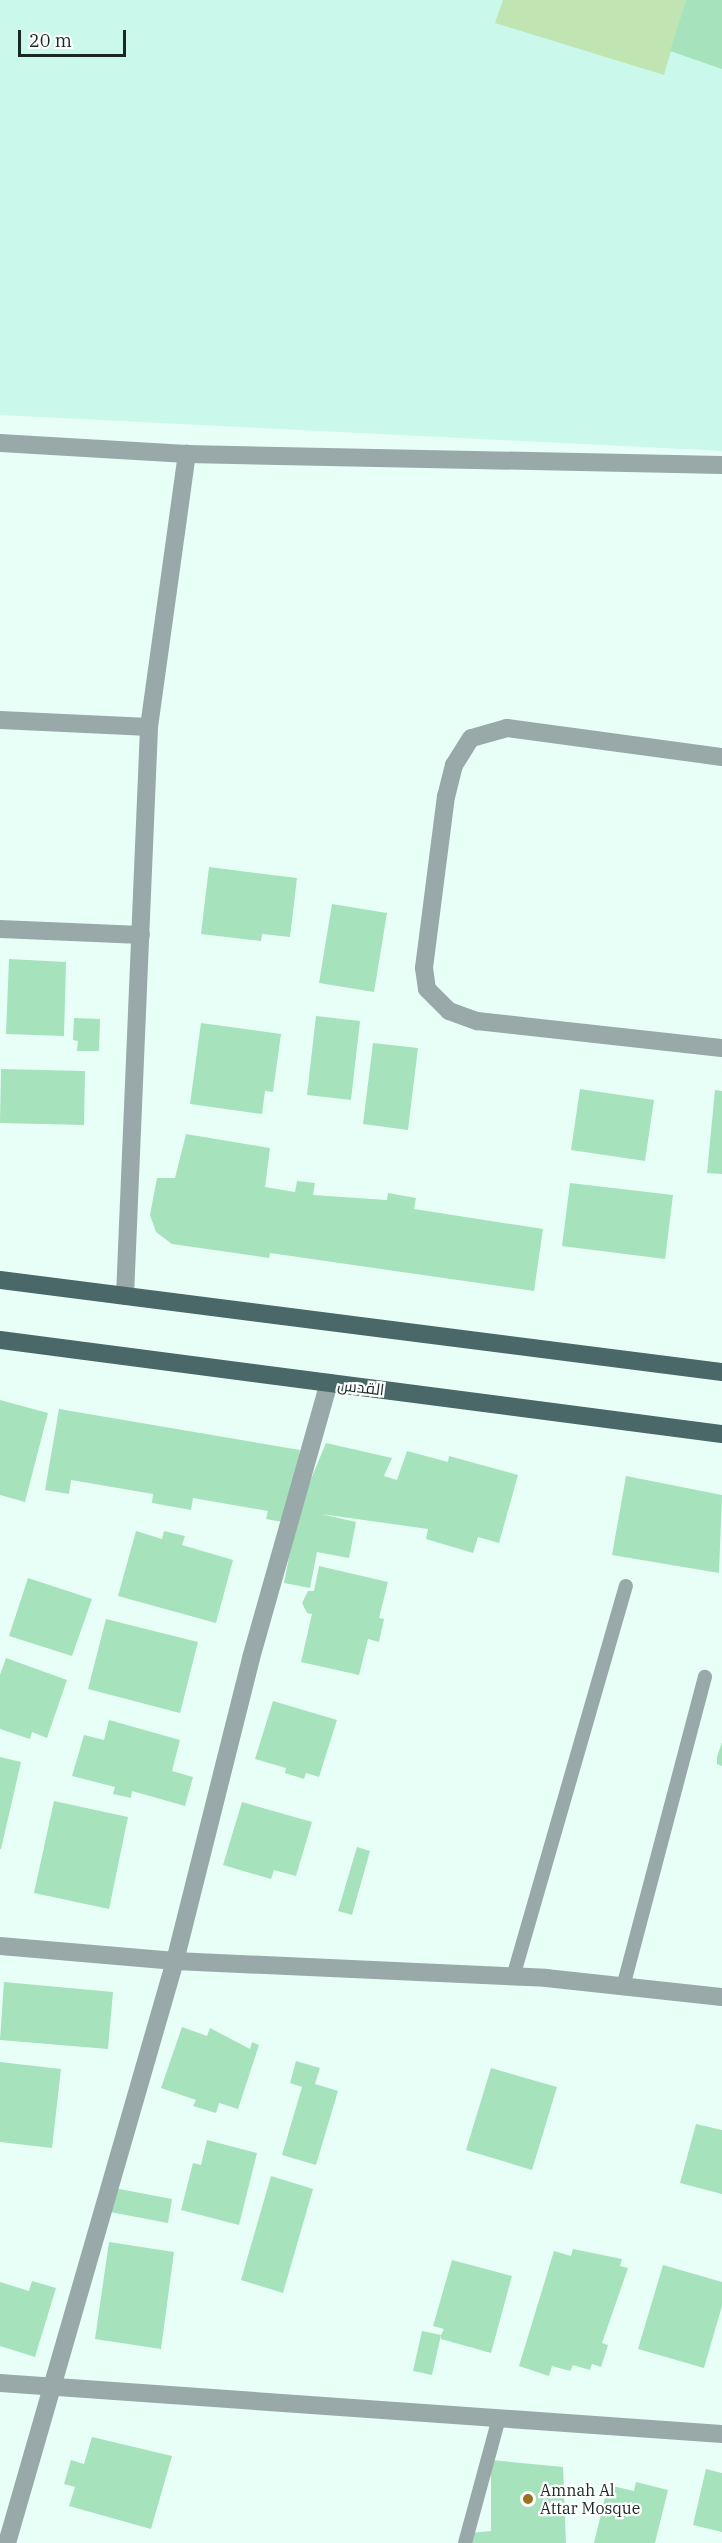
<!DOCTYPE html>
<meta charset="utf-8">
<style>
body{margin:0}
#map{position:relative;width:722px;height:2543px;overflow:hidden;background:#e8fff8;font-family:"IBM Plex Serif",Cairo,serif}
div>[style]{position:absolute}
.built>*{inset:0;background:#caf9eb}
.green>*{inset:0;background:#c0e5b3}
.building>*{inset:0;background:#a6e2bc}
.lane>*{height:14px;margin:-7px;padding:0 7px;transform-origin:7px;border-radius:7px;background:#99a9a9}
.street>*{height:18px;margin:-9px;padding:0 9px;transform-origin:9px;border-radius:9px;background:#99a9a9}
.primary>*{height:18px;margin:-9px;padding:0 9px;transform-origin:9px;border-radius:9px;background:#4a6867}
.dots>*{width:16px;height:16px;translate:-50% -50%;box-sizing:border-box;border:3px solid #fff;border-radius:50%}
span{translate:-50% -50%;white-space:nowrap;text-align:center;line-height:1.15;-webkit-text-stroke:4.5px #fff;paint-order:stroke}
.street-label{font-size:16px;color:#192824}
.poi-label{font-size:16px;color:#192824}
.left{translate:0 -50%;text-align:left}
.scale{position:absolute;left:18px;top:30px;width:108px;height:27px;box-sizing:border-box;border:3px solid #192824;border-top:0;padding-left:8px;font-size:18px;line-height:21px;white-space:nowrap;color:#192824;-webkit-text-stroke:4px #fff;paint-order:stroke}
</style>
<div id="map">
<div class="built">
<div style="clip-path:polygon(0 0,722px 0,722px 451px,0 415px)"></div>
</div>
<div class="green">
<div style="clip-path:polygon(503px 0,686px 0,664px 75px,495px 23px)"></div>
</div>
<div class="building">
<div style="clip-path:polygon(686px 0,722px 0,722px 69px,670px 51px)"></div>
<div style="clip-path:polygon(209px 867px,297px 878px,290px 937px,262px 934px,261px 941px,201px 934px)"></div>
<div style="clip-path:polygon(332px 904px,387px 913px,374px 992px,319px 983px)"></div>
<div style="clip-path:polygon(9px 959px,66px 962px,64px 1036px,6px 1034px)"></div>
<div style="clip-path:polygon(316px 1016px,360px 1021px,351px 1100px,307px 1095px)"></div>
<div style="clip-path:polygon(74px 1018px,100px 1019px,99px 1051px,77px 1051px,78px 1041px,73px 1040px)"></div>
<div style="clip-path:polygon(201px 1023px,281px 1034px,273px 1092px,265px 1091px,262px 1114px,190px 1104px)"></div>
<div style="clip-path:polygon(373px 1043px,418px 1048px,408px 1130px,363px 1124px)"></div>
<div style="clip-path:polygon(1px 1069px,85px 1071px,84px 1125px,0 1123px)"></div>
<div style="clip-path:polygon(580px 1089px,654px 1100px,645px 1161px,571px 1150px)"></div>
<div style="clip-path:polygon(715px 1090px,722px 1091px,722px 1174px,707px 1173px)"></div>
<div style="clip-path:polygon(186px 1134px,270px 1148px,265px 1187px,295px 1192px,297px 1181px,315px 1183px,313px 1195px,387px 1200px,388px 1193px,416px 1198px,414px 1209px,543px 1229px,534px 1291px,270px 1253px,269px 1258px,172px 1244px,156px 1232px,150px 1215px,157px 1178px,175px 1178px)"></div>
<div style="clip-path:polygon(570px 1183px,673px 1195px,665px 1259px,562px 1246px)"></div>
<div style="clip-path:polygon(0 1400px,48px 1413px,25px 1502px,0 1495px)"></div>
<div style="clip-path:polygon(59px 1409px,300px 1450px,288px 1523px,266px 1519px,268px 1511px,193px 1498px,191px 1510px,152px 1503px,153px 1494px,71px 1480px,69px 1494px,45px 1490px)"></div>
<div style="clip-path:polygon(326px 1443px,392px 1458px,384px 1476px,397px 1480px,407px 1451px,448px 1462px,449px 1456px,518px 1475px,499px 1543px,478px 1537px,473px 1553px,426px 1539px,428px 1529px,321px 1514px,356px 1522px,349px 1558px,317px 1552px,310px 1588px,284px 1583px,298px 1510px)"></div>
<div style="clip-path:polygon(626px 1476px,722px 1495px,719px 1573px,612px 1555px)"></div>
<div style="clip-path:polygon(136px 1531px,162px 1539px,164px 1531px,185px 1536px,182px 1545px,233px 1560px,216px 1623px,118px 1596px)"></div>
<div style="clip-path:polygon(319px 1566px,388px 1582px,379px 1618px,384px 1619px,379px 1642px,368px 1639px,359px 1675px,301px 1662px,312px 1614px,307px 1613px,302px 1603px,308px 1591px,314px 1591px)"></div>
<div style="clip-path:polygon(28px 1578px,92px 1599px,72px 1656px,9px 1636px)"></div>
<div style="clip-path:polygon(106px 1619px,198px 1642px,180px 1713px,88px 1689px)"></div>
<div style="clip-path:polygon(6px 1658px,67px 1680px,47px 1738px,32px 1732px,30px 1739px,0 1729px,0 1675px)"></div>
<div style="clip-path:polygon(273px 1701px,337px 1720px,319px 1777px,306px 1773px,304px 1779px,285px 1773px,286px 1768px,255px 1759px)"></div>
<div style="clip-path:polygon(109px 1720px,180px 1740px,172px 1771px,193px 1777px,185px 1806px,132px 1791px,131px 1798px,113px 1794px,115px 1787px,72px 1776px,84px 1735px,104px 1740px)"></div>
<div style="clip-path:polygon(722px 1742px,722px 1766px,717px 1764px,717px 1757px)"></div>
<div style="clip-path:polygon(0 1757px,21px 1762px,1px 1849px,0 1849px)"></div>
<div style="clip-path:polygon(54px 1801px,128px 1817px,109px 1909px,34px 1893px)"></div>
<div style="clip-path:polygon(242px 1802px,312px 1822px,296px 1876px,274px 1870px,271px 1879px,223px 1865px)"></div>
<div style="clip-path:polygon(357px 1847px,370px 1851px,352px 1915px,338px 1911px)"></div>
<div style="clip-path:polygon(4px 1982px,113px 1992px,108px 2049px,0 2040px)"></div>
<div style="clip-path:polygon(182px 2027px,207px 2036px,210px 2028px,250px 2049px,252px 2042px,259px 2045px,238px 2109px,219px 2103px,216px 2113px,193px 2106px,196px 2100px,161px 2088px)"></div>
<div style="clip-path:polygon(296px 2061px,320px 2068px,315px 2084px,338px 2091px,316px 2165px,282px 2155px,302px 2087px,290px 2083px)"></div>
<div style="clip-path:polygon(0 2062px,61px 2069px,52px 2148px,0 2142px)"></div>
<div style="clip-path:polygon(491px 2068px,557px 2087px,532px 2170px,466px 2150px)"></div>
<div style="clip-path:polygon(696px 2124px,722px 2130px,722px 2194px,680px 2183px)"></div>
<div style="clip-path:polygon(207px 2140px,257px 2153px,239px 2225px,181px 2210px,193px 2163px,201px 2165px)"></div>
<div style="clip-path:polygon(271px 2176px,313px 2189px,283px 2293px,241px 2280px)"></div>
<div style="clip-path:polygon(114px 2188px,172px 2199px,168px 2223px,110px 2212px)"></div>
<div style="clip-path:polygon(109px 2242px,174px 2252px,161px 2349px,95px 2339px)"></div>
<div style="clip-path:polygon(573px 2249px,622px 2259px,620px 2266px,628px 2268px,602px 2343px,608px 2345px,601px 2367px,592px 2364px,590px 2370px,573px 2365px,570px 2371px,552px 2366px,549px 2376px,519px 2366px,554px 2251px,571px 2256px)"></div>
<div style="clip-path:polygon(452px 2260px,512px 2276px,491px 2353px,441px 2339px,441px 2335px,432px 2375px,413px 2371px,422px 2331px,441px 2335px,444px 2329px,433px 2326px)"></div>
<div style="clip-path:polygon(663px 2265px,722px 2282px,722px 2306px,704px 2368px,638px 2349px)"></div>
<div style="clip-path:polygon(32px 2281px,56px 2288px,35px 2357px,0 2346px,0 2282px,29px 2291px)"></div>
<div style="clip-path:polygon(92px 2437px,172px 2456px,151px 2529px,69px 2506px,75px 2487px,64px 2484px,71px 2460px,84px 2464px)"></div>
<div style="clip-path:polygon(491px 2460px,563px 2467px,566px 2543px,470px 2543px,471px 2533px,491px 2531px)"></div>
<div style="clip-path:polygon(706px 2469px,722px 2473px,722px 2532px,693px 2525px)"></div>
<div style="clip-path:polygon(636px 2482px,668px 2490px,655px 2543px,594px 2543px,608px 2485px,634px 2491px)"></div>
</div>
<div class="lane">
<div style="left:513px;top:1977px;width:407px;rotate:-73.9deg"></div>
<div style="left:623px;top:1987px;width:321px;rotate:-75.2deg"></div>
<div style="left:465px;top:2543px;width:130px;rotate:-74.8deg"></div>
</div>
<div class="street">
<div style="left:0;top:443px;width:187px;rotate:3.4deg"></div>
<div style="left:187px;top:454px;width:535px;rotate:1.18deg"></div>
<div style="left:0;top:720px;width:149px;rotate:2.7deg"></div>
<div style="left:722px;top:757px;width:217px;rotate:-172.3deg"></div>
<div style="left:507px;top:728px;width:37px;rotate:164deg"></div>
<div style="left:471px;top:738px;width:32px;rotate:122deg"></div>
<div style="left:454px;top:765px;width:32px;rotate:104deg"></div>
<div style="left:446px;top:796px;width:173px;rotate:97.3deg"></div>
<div style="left:424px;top:968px;width:21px;rotate:82deg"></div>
<div style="left:427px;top:989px;width:31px;rotate:45deg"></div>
<div style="left:449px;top:1011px;width:30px;rotate:20deg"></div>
<div style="left:477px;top:1021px;width:246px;rotate:6.3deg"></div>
<div style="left:0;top:929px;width:141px;rotate:2.4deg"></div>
<div style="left:125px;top:1296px;width:570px;rotate:-87.58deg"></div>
<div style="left:149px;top:727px;width:276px;rotate:-82.1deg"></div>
<div style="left:0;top:1946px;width:176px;rotate:4.9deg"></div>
<div style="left:175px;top:1961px;width:371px;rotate:2.6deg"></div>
<div style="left:546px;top:1978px;width:177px;rotate:6.2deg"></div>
<div style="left:0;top:2383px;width:724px;rotate:4.04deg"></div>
<div style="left:7px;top:2543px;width:606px;rotate:-73.9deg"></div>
<div style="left:175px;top:1961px;width:312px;rotate:-75.9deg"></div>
<div style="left:251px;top:1658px;width:286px;rotate:-74.2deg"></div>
</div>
<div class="primary">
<div style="left:0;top:1280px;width:728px;rotate:7.26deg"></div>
<div style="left:0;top:1340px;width:728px;rotate:7.42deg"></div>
</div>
<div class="dots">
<div style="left:528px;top:2499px;background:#99721d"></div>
</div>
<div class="street-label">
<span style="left:361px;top:1387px;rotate:7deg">القدس</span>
</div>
<div class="poi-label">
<span class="left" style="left:540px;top:2499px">Amnah Al<br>Attar Mosque</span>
</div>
<div class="scale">20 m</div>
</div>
